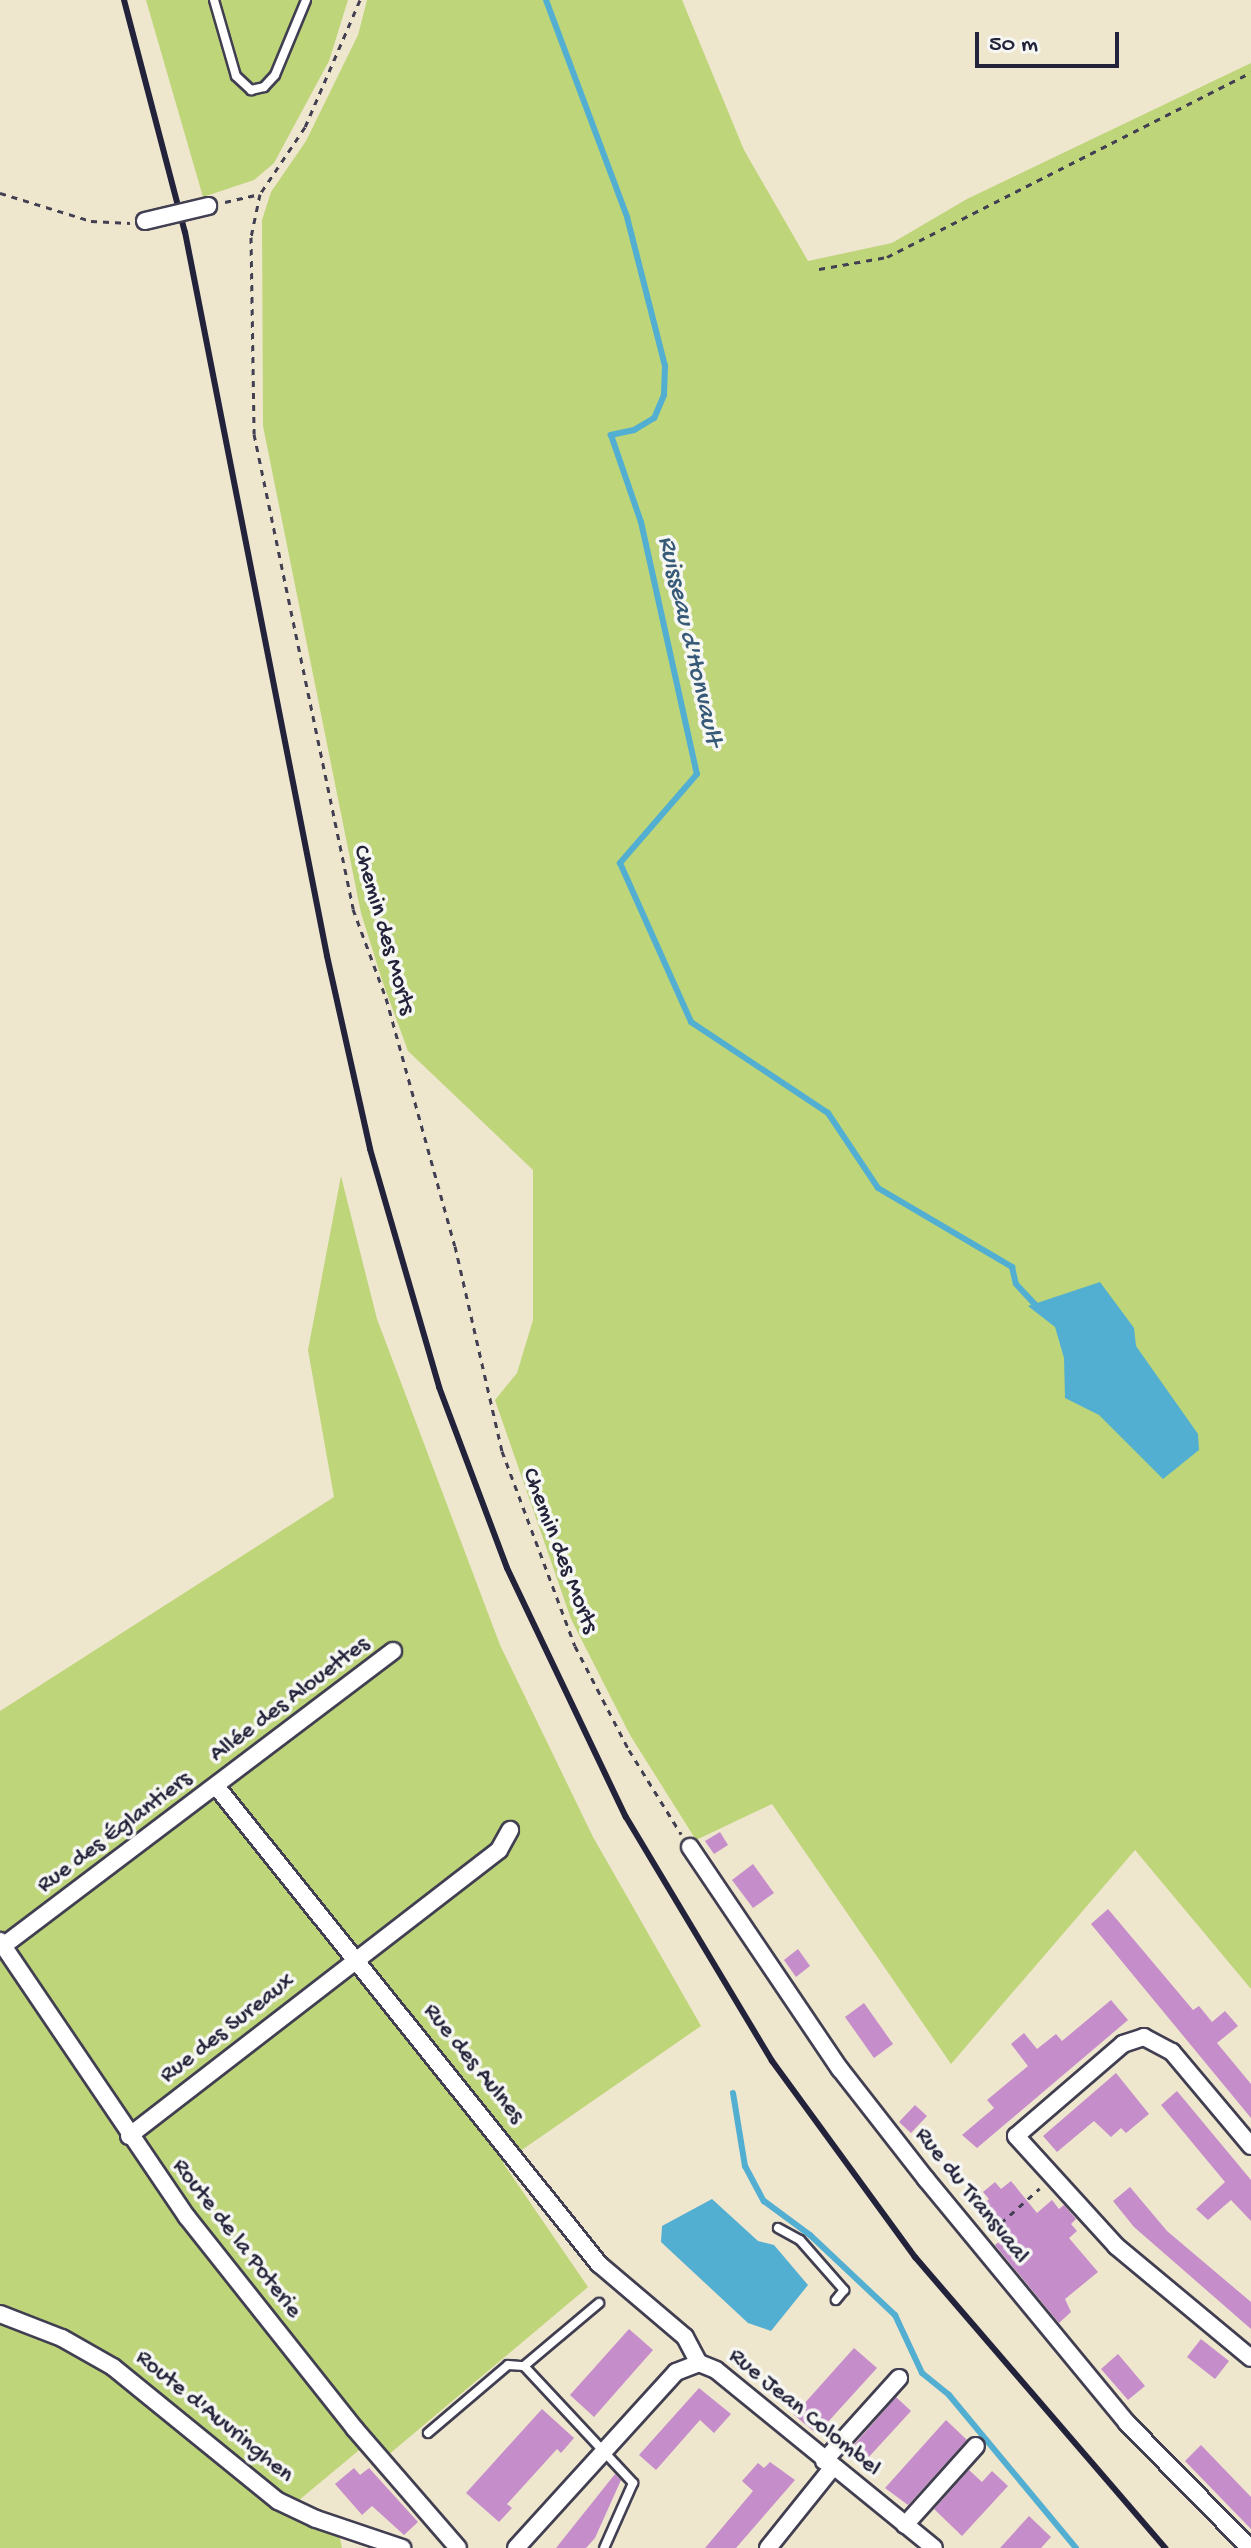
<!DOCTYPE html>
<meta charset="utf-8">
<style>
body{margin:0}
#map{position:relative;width:1251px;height:2548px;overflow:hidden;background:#efe6ce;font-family:"Gochi Hand",sans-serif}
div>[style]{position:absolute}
.green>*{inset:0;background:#bed57a}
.water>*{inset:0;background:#53afd1}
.stream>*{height:6px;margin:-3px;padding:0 3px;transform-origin:3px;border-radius:3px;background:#53afd1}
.building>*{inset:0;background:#c58eca}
.path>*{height:3px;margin-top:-1.5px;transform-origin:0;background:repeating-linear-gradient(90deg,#413f51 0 6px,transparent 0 12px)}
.roads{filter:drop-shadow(2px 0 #413f51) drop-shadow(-2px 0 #413f51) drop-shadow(0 2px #413f51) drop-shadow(0 -2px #413f51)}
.lane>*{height:8px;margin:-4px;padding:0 4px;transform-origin:4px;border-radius:4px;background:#fff}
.street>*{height:16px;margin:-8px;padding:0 8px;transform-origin:8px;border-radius:8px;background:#fff}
.rail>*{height:6px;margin:-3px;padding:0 3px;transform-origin:3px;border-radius:3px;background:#22223b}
.bridges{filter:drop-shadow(2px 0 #413f51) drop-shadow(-2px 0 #413f51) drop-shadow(0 2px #413f51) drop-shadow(0 -2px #413f51)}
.street-bridge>*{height:16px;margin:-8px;padding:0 8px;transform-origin:8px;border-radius:8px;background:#fff}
span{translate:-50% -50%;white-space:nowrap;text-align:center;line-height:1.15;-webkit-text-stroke:7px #f6f6f2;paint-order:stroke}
.street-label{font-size:24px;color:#22223b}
.water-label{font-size:26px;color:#365a77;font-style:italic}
.scale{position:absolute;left:975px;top:32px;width:144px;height:36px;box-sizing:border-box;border:4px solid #22223b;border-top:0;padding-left:10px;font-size:24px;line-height:28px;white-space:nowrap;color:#22223b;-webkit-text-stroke:6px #f6f6f2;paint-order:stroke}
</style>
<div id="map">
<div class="green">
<div style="clip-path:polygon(146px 0,348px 0,329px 61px,274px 163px,254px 180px,203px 197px)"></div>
<div style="clip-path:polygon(367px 0,682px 0,744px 150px,808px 261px,892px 243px,967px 199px,1251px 63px,1251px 1989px,1135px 1850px,951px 2064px,772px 1804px,696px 1840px,630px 1735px,571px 1619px,495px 1400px,517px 1373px,533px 1320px,533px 1170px,408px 1051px,382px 980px,361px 913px,263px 426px,262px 220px,271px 192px,306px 141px,358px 35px)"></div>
<div style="clip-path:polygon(341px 1176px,377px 1319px,500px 1645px,593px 1837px,701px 2026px,503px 2163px,588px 2287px,387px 2456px,376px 2436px,286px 2511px,339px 2534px,342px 2548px,0 2548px,0 1711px,334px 1497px,308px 1350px)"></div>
</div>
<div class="water">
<div style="clip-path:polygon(1100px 1282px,1134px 1328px,1136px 1346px,1198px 1434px,1199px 1450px,1163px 1479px,1099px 1415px,1065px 1398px,1064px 1358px,1055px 1327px,1028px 1306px)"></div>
<div style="clip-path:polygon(712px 2199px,758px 2241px,774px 2245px,808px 2285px,771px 2331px,748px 2323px,661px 2242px,662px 2226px)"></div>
</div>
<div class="stream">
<div style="left:546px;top:0;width:232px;rotate:69.5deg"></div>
<div style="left:627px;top:217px;width:154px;rotate:75.7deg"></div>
<div style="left:665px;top:366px;width:29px;rotate:92deg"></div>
<div style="left:664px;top:395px;width:25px;rotate:113deg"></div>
<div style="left:654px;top:418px;width:23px;rotate:149deg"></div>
<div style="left:634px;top:430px;width:24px;rotate:168deg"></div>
<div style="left:611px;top:435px;width:92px;rotate:71deg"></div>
<div style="left:641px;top:522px;width:258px;rotate:77.5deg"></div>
<div style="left:697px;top:774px;width:118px;rotate:130.9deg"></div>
<div style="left:620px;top:863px;width:174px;rotate:65.9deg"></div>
<div style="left:691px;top:1022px;width:164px;rotate:33.6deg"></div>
<div style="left:828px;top:1113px;width:90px;rotate:56.3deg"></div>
<div style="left:878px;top:1188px;width:156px;rotate:30.5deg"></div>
<div style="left:1012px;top:1267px;width:17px;rotate:77deg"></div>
<div style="left:1016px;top:1284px;width:33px;rotate:47deg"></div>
<div style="left:733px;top:2093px;width:74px;rotate:80.7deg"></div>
<div style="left:745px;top:2166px;width:40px;rotate:62deg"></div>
<div style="left:764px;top:2201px;width:57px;rotate:36.5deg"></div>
<div style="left:810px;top:2235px;width:117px;rotate:43.3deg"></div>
<div style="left:895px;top:2315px;width:64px;rotate:65deg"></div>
<div style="left:922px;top:2373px;width:35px;rotate:39deg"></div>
<div style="left:949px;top:2395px;width:199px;rotate:50.3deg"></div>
</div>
<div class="building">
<div style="clip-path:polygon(720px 1832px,728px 1845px,714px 1854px,705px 1841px)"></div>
<div style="clip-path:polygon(753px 1864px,774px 1893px,753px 1908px,732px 1880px)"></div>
<div style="clip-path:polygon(1108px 1909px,1193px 2010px,1199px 2006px,1212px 2022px,1225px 2011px,1238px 2026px,1217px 2043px,1251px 2084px,1251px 2118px,1091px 1924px)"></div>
<div style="clip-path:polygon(798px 1949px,810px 1966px,796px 1977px,784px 1960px)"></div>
<div style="clip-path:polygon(1111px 2000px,1128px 2020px,977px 2148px,962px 2135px,994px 2108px,987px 2100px,1028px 2066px,1011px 2044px,1024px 2033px,1037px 2049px,1056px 2034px,1062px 2041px)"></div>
<div style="clip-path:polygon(864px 2003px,893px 2044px,874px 2058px,845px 2017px)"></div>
<div style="clip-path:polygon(1116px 2073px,1149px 2114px,1126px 2133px,1121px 2128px,1111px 2137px,1094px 2121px,1057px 2152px,1043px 2136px)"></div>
<div style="clip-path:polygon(1177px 2091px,1251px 2180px,1251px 2221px,1231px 2200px,1208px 2220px,1196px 2209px,1225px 2182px,1161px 2105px)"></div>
<div style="clip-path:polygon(915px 2105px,927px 2116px,911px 2133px,899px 2122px)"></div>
<div style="clip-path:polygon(1011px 2181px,1037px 2213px,1052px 2200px,1059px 2209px,1064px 2205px,1076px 2219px,1071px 2224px,1077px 2231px,1069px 2238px,1098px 2272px,1065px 2299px,1071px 2312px,1059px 2323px,995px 2245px,1008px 2235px,983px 2204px,989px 2199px,983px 2192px,995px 2182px,1001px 2189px)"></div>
<div style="clip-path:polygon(1130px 2187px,1167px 2231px,1251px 2302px,1251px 2329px,1134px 2227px,1113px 2201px)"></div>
<div style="clip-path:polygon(629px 2329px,653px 2350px,594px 2417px,570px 2395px)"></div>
<div style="clip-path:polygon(1201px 2339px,1229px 2361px,1215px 2379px,1187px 2357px)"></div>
<div style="clip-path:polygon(854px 2348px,877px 2368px,817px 2434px,794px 2415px)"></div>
<div style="clip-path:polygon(1118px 2354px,1145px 2386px,1128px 2400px,1101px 2369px)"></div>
<div style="clip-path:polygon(699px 2388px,731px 2414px,714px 2433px,700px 2420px,656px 2470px,639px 2455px)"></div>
<div style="clip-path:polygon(896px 2397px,911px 2411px,867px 2459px,853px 2446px)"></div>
<div style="clip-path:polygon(542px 2409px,574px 2438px,561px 2453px,557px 2449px,507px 2504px,512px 2508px,499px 2522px,466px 2493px)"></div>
<div style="clip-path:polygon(946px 2420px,967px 2440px,908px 2505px,885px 2488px)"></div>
<div style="clip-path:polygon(1201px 2445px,1251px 2497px,1251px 2529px,1185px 2461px)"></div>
<div style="clip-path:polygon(770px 2462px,795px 2480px,736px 2548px,705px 2548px,753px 2491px,742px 2481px,758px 2463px,764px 2468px)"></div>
<div style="clip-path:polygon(354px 2468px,360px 2475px,369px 2468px,418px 2522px,404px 2535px,372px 2506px,362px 2515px,335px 2484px)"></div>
<div style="clip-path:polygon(969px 2470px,982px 2482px,992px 2471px,1008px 2486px,962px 2536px,934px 2509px)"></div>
<div style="clip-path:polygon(615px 2474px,621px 2480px,595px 2538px,586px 2548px,556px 2548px)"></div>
<div style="clip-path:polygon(1029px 2516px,1051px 2537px,1041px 2548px,1000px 2548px)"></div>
</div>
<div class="path">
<div style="left:360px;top:0;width:138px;rotate:113.4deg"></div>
<div style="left:305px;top:127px;width:81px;rotate:123.9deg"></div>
<div style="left:260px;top:194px;width:44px;rotate:101.8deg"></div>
<div style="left:251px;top:237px;width:197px;rotate:89.1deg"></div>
<div style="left:254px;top:434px;width:485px;rotate:78.2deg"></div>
<div style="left:353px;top:909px;width:95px;rotate:69.7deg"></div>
<div style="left:386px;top:998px;width:257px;rotate:74.5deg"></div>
<div style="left:455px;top:1246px;width:210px;rotate:77.1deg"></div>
<div style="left:502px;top:1451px;width:208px;rotate:69.5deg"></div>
<div style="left:575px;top:1646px;width:117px;rotate:62.6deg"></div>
<div style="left:629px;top:1750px;width:99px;rotate:58.2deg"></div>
<div style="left:0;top:193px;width:95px;rotate:17.1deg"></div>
<div style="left:91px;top:221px;width:39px;rotate:3deg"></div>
<div style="left:225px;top:202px;width:36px;rotate:-13deg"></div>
<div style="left:819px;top:269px;width:69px;rotate:-10deg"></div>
<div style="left:887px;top:257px;width:408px;rotate:-26.9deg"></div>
<div style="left:992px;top:2231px;width:64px;rotate:-41.9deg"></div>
</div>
<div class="roads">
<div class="lane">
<div style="left:214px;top:0;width:79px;rotate:73.9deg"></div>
<div style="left:236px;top:76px;width:21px;rotate:43deg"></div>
<div style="left:251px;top:90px;width:13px;rotate:-13deg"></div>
<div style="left:264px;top:87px;width:16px;rotate:-47deg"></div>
<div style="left:275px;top:75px;width:81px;rotate:-67.5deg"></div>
<div style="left:778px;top:2228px;width:25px;rotate:29deg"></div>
<div style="left:800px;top:2240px;width:67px;rotate:48.7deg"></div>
<div style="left:844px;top:2290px;width:13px;rotate:129deg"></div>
<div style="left:524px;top:2366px;width:98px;rotate:-40deg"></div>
<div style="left:428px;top:2433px;width:105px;rotate:-40.4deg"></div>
<div style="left:508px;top:2365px;width:16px;rotate:4deg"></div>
<div style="left:524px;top:2366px;width:160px;rotate:47deg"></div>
<div style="left:633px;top:2483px;width:71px;rotate:114deg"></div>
</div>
<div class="street">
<div style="left:216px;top:1786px;width:613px;rotate:51.3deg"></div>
<div style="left:599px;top:2264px;width:113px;rotate:40.3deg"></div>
<div style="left:685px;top:2337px;width:30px;rotate:62deg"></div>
<div style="left:690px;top:1847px;width:268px;rotate:56deg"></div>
<div style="left:840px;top:2069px;width:140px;rotate:52deg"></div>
<div style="left:926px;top:2179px;width:316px;rotate:50.5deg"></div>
<div style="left:1127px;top:2423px;width:175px;rotate:45.5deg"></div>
<div style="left:0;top:1941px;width:333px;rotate:55.9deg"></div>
<div style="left:187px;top:2217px;width:270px;rotate:51.6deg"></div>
<div style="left:355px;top:2429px;width:157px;rotate:49.1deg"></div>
<div style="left:3px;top:1946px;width:489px;rotate:-37.1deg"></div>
<div style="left:129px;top:2136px;width:468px;rotate:-37.7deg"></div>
<div style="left:499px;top:1850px;width:23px;rotate:-61deg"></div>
<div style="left:1251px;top:2146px;width:123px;rotate:-130deg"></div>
<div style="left:1172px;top:2052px;width:32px;rotate:-152deg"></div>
<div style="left:1144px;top:2037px;width:22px;rotate:162deg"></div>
<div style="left:1123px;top:2044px;width:141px;rotate:139.3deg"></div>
<div style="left:1016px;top:2136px;width:149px;rotate:47.7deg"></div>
<div style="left:1116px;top:2246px;width:175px;rotate:39.7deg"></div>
<div style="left:0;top:2314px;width:66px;rotate:21.2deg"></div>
<div style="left:62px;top:2338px;width:59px;rotate:29.6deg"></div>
<div style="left:113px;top:2367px;width:213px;rotate:39.1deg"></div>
<div style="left:278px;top:2501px;width:42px;rotate:25.3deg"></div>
<div style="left:316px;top:2519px;width:91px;rotate:18.6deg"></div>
<div style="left:824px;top:2461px;width:112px;rotate:-47.9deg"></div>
<div style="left:905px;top:2525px;width:106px;rotate:-48.1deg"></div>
<div style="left:516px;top:2548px;width:238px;rotate:-47.7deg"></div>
<div style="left:676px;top:2372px;width:25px;rotate:-21deg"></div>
<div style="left:699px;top:2363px;width:18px;rotate:22deg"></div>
<div style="left:716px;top:2370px;width:281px;rotate:39.2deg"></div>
<div style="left:768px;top:2548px;width:102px;rotate:-51.3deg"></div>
</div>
</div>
<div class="rail">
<div style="left:124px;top:0;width:240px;rotate:75.3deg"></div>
<div style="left:185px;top:232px;width:738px;rotate:78.9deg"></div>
<div style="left:327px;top:956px;width:198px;rotate:77.4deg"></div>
<div style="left:370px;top:1149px;width:248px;rotate:73.8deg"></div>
<div style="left:439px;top:1387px;width:193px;rotate:69.4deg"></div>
<div style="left:507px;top:1568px;width:276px;rotate:64.5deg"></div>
<div style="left:626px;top:1817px;width:284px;rotate:59.1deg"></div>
<div style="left:772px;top:2061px;width:243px;rotate:53.9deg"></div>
<div style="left:915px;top:2257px;width:384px;rotate:49.3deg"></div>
</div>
<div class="bridges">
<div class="street-bridge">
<div style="left:145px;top:221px;width:65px;rotate:-13.4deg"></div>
</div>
</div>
<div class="street-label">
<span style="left:383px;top:930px;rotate:74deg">Chemin des Morts</span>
<span style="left:559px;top:1551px;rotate:69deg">Chemin des Morts</span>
<span style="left:290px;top:1700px;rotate:-37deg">Allée des Alouettes</span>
<span style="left:115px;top:1833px;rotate:-37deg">Rue des Églantiers</span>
<span style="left:228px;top:2029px;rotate:-38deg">Rue des Sureaux</span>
<span style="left:473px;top:2064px;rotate:51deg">Rue des Aulnes</span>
<span style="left:971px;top:2196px;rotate:51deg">Rue du Transvaal</span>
<span style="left:236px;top:2239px;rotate:52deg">Route de la Poterie</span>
<span style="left:804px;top:2413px;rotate:39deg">Rue Jean Colombel</span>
<span style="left:214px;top:2417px;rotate:39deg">Route d'Auvringhen</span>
</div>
<div class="water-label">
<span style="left:688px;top:641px;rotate:77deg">Ruisseau d'Honvault</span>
</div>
<div class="scale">50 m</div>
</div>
